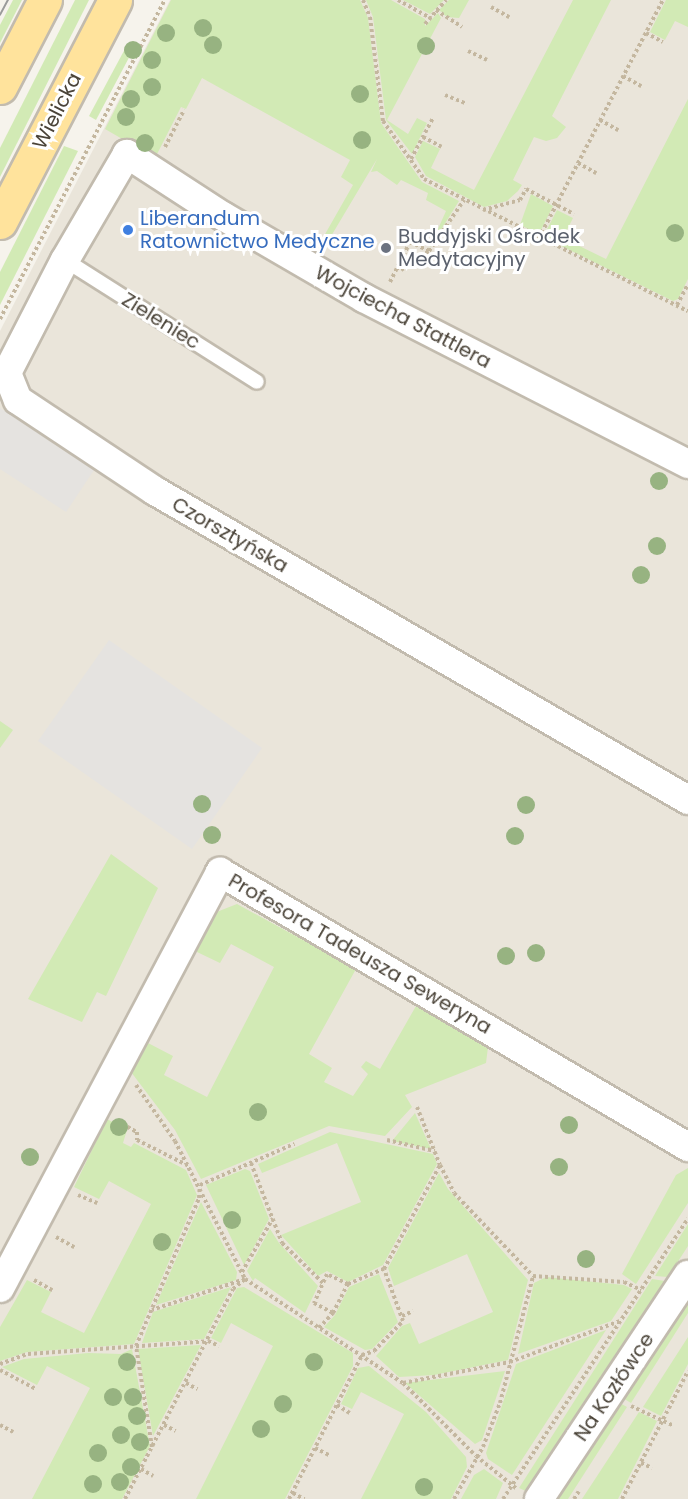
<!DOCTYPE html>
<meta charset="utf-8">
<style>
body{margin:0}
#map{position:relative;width:688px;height:1499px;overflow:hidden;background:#f6f3ec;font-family:Poppins,sans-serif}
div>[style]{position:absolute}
.residential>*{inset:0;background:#eae5da}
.green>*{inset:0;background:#d2eab5}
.parking>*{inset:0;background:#e5e3e0}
.path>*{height:4px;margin-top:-2px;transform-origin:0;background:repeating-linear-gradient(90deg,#c4b79f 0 3px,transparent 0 6px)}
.roads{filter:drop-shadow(2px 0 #c2bbae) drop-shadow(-2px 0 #c2bbae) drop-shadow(0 2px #c2bbae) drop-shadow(0 -2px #c2bbae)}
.lane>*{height:14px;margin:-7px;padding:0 7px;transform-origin:7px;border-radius:7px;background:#fff}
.street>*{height:28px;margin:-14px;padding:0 14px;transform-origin:14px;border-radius:14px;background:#fff}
.primary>*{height:33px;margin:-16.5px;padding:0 16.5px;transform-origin:16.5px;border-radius:16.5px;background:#ffe39c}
.tram>*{height:1.5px;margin:-0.75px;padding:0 0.75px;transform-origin:0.75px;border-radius:0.75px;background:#9a9a9a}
.trees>*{width:18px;height:18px;margin:-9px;border-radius:50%;background:#97b381}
.dots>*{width:16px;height:16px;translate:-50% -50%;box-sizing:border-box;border:3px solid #fff;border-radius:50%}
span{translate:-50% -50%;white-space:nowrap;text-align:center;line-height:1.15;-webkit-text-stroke:6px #fff;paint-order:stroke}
.street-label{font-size:20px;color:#4b4439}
.shop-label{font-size:20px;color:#366cbe}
.left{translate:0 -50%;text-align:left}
.worship-label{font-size:20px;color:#5b616d}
</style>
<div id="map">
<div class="residential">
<div style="clip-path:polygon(170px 0,688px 0,688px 1499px,0 1499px,0 331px)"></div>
</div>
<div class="green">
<div style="clip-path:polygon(13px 0,22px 0,0 43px,0 25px)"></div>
<div style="clip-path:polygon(75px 0,89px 0,0 177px,0 148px)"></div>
<div style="clip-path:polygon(171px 0,360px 0,368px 18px,381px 123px,422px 182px,459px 201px,429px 249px,446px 211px,426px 200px,428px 193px,401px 180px,397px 185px,377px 171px,371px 172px,377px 159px,321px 253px,316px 250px,353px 185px,341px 177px,350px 160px,202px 78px,186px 109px,181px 107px,155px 158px,105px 129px)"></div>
<div style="clip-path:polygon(366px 0,391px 0,425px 19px,425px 26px,438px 13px,441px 18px,387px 120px,408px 134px,417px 118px,427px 123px,412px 154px,386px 120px,373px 17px)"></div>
<div style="clip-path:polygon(403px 0,444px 0,430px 14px)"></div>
<div style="clip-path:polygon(449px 0,469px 0,459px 18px,447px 17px,439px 10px)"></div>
<div style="clip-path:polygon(573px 0,611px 0,552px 116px,566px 127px,557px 138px,546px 141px,534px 137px,513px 180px,522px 185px,518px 191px,507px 201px,484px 207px,426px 176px,415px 157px,423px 141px,440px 149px,431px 168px,474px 190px)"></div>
<div style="clip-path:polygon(666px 0,688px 0,688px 27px,675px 21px,665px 40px,650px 32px)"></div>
<div style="clip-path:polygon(126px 47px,133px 50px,96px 120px,89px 116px)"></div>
<div style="clip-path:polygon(688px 99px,688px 279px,678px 299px,673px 301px,543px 237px,557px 210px,573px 218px,563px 238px,606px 259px)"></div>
<div style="clip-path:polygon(64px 146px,78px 151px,0 305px,0 272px)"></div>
<div style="clip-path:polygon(531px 194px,553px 206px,539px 234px,520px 225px)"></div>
<div style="clip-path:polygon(0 721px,13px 730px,0 748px)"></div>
<div style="clip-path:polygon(111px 854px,158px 888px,106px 996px,97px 992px,82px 1022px,28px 999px)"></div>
<div style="clip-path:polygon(237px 904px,356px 969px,309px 1054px,332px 1068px,324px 1082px,353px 1096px,368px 1074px,361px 1067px,366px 1061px,380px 1069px,416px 1006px,488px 1047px,486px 1063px,405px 1095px,412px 1107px,385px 1136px,329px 1126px,201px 1179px,175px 1130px,131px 1072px,148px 1043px,173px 1056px,164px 1075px,207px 1097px,274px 967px,231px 944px,220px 963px,197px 952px,195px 946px,214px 913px)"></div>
<div style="clip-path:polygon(415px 1113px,431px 1149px,392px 1141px)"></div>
<div style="clip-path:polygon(107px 1119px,127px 1130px,123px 1143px,131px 1147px,134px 1143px,186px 1170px,197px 1195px,134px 1344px,27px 1352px,0 1361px,0 1327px,27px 1280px,51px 1292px,41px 1312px,84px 1333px,151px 1204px,109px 1181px,99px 1199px,74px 1187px)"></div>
<div style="clip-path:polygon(330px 1132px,433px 1154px,437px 1164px,383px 1265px,348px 1282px,327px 1271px,318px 1276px,281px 1235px,361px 1202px,337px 1143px,262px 1173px,258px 1164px)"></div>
<div style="clip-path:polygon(688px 1168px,688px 1203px,636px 1284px,622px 1274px,676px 1175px)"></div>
<div style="clip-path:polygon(245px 1169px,250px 1171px,269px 1219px,244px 1265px,206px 1185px)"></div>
<div style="clip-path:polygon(439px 1173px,448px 1189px,528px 1280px,508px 1360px,434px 1375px,399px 1377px,376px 1356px,402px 1326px,410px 1323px,419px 1344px,493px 1312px,467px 1254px,394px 1286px,388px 1268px)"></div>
<div style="clip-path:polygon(201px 1202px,237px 1272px,236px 1280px,156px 1305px)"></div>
<div style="clip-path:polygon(688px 1224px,688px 1246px,668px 1277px,655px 1276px)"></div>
<div style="clip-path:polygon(270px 1229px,279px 1243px,318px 1286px,305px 1313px,255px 1278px,253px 1281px,247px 1271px)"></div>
<div style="clip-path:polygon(379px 1274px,398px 1322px,372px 1349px,365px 1350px,324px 1327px,335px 1315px,349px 1287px)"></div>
<div style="clip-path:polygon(546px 1277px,624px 1285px,632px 1289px,611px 1321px,518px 1354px,534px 1283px)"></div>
<div style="clip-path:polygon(652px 1279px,665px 1281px,528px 1492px,519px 1488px)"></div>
<div style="clip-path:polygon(231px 1287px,204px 1339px,142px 1343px,153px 1312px)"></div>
<div style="clip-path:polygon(244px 1287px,353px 1353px,353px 1366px,285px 1499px,196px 1499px,273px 1346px,231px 1323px,221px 1343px,211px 1338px,237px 1288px)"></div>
<div style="clip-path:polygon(688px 1295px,688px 1313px,631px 1403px,621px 1397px)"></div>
<div style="clip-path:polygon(606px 1330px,512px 1475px,488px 1459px,486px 1453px,516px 1364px)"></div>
<div style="clip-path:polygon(688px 1337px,688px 1364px,661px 1416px,643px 1407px)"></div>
<div style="clip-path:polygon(201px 1345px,153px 1436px,138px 1349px)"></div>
<div style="clip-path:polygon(132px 1349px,150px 1446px,122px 1499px,32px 1499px,90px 1388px,47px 1366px,37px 1385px,2px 1367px,24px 1359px,88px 1353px,121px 1354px)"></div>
<div style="clip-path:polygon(369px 1366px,426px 1412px,466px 1457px,467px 1467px,451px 1499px,361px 1499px,404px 1414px,361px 1392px,352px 1409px,341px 1404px,358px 1368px)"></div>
<div style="clip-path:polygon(505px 1371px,482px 1440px,475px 1444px,405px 1383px)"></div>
<div style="clip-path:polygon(618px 1402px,627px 1407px,568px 1499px,556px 1499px)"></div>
<div style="clip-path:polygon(639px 1412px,657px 1421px,618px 1499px,582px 1499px)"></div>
<div style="clip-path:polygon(484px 1469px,503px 1483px,496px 1499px,461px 1499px,474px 1475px)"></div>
</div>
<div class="parking">
<div style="clip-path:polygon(0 408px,94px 470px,66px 512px,0 469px)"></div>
<div style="clip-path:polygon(109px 640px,262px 748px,192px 849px,38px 741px)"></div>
</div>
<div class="path">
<div style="left:363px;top:0;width:18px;rotate:68deg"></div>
<div style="left:370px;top:17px;width:105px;rotate:82.9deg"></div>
<div style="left:383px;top:121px;width:71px;rotate:54.7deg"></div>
<div style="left:424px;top:179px;width:295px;rotate:26.6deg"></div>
<div style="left:398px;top:0;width:38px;rotate:29deg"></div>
<div style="left:491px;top:7px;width:21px;rotate:29deg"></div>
<div style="left:436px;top:10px;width:31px;rotate:33deg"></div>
<div style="left:425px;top:24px;width:32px;rotate:-49deg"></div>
<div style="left:646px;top:33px;width:19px;rotate:28deg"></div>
<div style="left:468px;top:51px;width:21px;rotate:25deg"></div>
<div style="left:623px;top:76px;width:21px;rotate:29deg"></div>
<div style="left:445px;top:95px;width:22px;rotate:22deg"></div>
<div style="left:600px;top:120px;width:21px;rotate:29deg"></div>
<div style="left:423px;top:137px;width:21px;rotate:28deg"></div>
<div style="left:165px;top:147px;width:42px;rotate:-62.8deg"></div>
<div style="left:411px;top:159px;width:47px;rotate:-61.8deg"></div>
<div style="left:578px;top:163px;width:21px;rotate:29deg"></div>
<div style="left:483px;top:210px;width:38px;rotate:-15deg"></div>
<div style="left:520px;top:200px;width:13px;rotate:-61deg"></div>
<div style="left:526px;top:189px;width:54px;rotate:27.5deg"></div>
<div style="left:539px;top:238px;width:268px;rotate:-62.5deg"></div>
<div style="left:397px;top:267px;width:5px;rotate:37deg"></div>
<div style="left:401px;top:270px;width:34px;rotate:-34deg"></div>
<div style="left:390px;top:282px;width:45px;rotate:-63.4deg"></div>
<div style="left:410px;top:242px;width:21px;rotate:25deg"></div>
<div style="left:429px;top:251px;width:62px;rotate:-55.5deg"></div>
<div style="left:677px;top:305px;width:24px;rotate:-62deg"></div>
<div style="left:0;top:319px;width:359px;rotate:-62.7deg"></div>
<div style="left:136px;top:1085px;width:68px;rotate:55.1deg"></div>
<div style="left:175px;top:1141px;width:155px;rotate:63.1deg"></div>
<div style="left:245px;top:1279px;width:189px;rotate:33.4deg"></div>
<div style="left:403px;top:1383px;width:103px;rotate:45deg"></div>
<div style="left:476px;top:1456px;width:53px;rotate:38.8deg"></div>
<div style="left:417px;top:1107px;width:62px;rotate:68.4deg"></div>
<div style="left:117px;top:1121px;width:23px;rotate:29deg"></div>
<div style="left:137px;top:1132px;width:8px;rotate:90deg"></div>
<div style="left:137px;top:1140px;width:58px;rotate:26.6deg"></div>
<div style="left:387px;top:1140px;width:49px;rotate:12.9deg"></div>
<div style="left:251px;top:1163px;width:86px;rotate:68.8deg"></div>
<div style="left:282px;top:1243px;width:57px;rotate:44.3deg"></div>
<div style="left:78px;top:1195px;width:21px;rotate:23deg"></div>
<div style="left:56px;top:1237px;width:21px;rotate:29deg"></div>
<div style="left:242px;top:1272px;width:62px;rotate:-60.1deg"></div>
<div style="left:34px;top:1280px;width:21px;rotate:29deg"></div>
<div style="left:348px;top:1284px;width:39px;rotate:-23deg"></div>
<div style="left:402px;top:1316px;width:12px;rotate:-24deg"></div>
<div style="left:319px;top:1328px;width:21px;rotate:-47deg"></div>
<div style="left:333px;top:1313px;width:33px;rotate:-63deg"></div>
<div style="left:348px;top:1284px;width:23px;rotate:-155deg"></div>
<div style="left:327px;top:1274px;width:32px;rotate:114deg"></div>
<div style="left:314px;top:1303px;width:21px;rotate:28deg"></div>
<div style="left:0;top:1364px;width:30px;rotate:-20deg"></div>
<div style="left:28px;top:1354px;width:180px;rotate:-4.1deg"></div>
<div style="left:208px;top:1341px;width:12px;rotate:24deg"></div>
<div style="left:0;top:1370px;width:40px;rotate:28deg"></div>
<div style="left:186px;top:1383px;width:13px;rotate:29deg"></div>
<div style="left:403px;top:1383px;width:109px;rotate:-11.1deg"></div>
<div style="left:510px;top:1362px;width:117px;rotate:-20.4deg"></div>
<div style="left:337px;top:1405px;width:15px;rotate:32deg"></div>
<div style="left:631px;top:1406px;width:47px;rotate:24.9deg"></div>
<div style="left:0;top:1425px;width:15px;rotate:28deg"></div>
<div style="left:164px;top:1425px;width:13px;rotate:27deg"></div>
<div style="left:152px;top:1447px;width:102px;rotate:-99deg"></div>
<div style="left:136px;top:1346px;width:161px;rotate:-66.9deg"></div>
<div style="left:199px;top:1198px;width:13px;rotate:-86deg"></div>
<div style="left:200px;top:1185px;width:103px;rotate:-23.6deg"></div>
<div style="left:315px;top:1448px;width:16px;rotate:27deg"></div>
<div style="left:641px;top:1463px;width:12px;rotate:24deg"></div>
<div style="left:141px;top:1469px;width:14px;rotate:30deg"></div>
<div style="left:293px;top:1493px;width:13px;rotate:29deg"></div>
<div style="left:125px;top:1499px;width:236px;rotate:-62.8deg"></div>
<div style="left:233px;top:1289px;width:16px;rotate:-40deg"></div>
<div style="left:245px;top:1279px;width:98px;rotate:161.6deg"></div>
<div style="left:289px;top:1499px;width:161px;rotate:-63.1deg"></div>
<div style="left:362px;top:1355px;width:13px;rotate:-18deg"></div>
<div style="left:374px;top:1351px;width:42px;rotate:-46deg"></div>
<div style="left:403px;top:1321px;width:55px;rotate:-110.1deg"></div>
<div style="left:384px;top:1269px;width:118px;rotate:-61.7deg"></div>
<div style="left:440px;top:1165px;width:31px;rotate:63deg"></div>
<div style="left:454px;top:1193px;width:115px;rotate:46.4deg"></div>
<div style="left:533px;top:1276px;width:91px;rotate:3.8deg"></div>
<div style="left:624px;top:1282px;width:19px;rotate:25deg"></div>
<div style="left:454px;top:1499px;width:60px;rotate:-60.9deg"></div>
<div style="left:483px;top:1447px;width:47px;rotate:-68.9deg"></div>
<div style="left:500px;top:1403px;width:131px;rotate:-75.4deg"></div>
<div style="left:503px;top:1499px;width:336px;rotate:-56.6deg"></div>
<div style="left:574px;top:1499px;width:9px;rotate:-58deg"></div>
<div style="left:622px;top:1499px;width:144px;rotate:-62.7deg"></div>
</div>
<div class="roads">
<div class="lane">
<div style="left:65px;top:260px;width:227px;rotate:32.4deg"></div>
</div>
<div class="street">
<div style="left:688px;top:464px;width:364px;rotate:-152.9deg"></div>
<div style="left:364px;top:298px;width:162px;rotate:-149.9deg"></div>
<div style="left:224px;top:217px;width:116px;rotate:-147deg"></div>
<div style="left:127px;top:154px;width:123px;rotate:120.3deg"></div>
<div style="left:65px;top:260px;width:127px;rotate:117.2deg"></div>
<div style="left:7px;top:373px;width:29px;rotate:68deg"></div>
<div style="left:18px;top:400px;width:164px;rotate:33.6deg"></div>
<div style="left:155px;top:491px;width:616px;rotate:30.1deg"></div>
<div style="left:0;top:1288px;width:471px;rotate:-62.1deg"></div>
<div style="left:220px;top:872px;width:543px;rotate:30.44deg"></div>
<div style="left:539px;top:1499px;width:269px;rotate:-56.4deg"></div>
</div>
<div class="primary">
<div style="left:0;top:87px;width:98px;rotate:-62.7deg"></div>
<div style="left:0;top:222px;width:250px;rotate:-62.6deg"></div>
</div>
</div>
<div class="tram">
<div style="left:0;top:15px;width:17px;rotate:-62deg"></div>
</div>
<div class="trees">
<div style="left:203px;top:28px"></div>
<div style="left:166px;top:33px"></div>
<div style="left:213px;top:45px"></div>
<div style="left:426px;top:46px"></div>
<div style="left:133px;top:50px"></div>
<div style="left:152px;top:60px"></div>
<div style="left:152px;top:87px"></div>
<div style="left:360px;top:94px"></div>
<div style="left:131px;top:99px"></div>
<div style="left:126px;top:117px"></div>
<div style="left:362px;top:140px"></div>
<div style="left:145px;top:143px"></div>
<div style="left:675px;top:233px"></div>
<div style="left:659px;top:481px"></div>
<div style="left:657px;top:546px"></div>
<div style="left:641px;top:575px"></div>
<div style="left:202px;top:804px"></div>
<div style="left:526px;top:805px"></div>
<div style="left:212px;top:835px"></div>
<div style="left:515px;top:836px"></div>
<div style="left:536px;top:953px"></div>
<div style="left:506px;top:956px"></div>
<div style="left:258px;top:1112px"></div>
<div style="left:569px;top:1125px"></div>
<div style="left:119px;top:1127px"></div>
<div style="left:30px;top:1157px"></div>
<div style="left:559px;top:1167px"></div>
<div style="left:232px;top:1220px"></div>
<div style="left:162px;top:1242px"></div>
<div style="left:586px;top:1259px"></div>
<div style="left:127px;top:1362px"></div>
<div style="left:314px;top:1362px"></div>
<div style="left:113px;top:1397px"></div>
<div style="left:133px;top:1397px"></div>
<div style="left:283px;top:1404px"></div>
<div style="left:137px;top:1416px"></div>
<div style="left:261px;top:1429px"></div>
<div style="left:121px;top:1435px"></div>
<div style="left:140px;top:1442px"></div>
<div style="left:98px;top:1453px"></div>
<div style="left:131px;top:1467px"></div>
<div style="left:120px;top:1482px"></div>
<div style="left:93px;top:1484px"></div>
<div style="left:424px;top:1487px"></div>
</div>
<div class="dots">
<div style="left:128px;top:230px;background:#3f7fe0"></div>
<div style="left:386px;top:248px;background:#6b7280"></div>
</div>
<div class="street-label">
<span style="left:57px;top:111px;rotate:-63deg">Wielicka</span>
<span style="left:403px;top:317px;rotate:28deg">Wojciecha Stattlera</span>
<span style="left:161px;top:321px;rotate:32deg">Zieleniec</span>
<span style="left:230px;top:535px;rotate:30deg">Czorsztyńska</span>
<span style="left:360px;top:954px;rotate:30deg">Profesora Tadeusza Seweryna</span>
<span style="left:614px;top:1387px;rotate:-56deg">Na Kozłówce</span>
</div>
<div class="shop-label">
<span class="left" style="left:140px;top:230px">Liberandum<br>Ratownictwo Medyczne</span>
</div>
<div class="worship-label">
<span class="left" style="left:398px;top:248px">Buddyjski Ośrodek<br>Medytacyjny</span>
</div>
</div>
